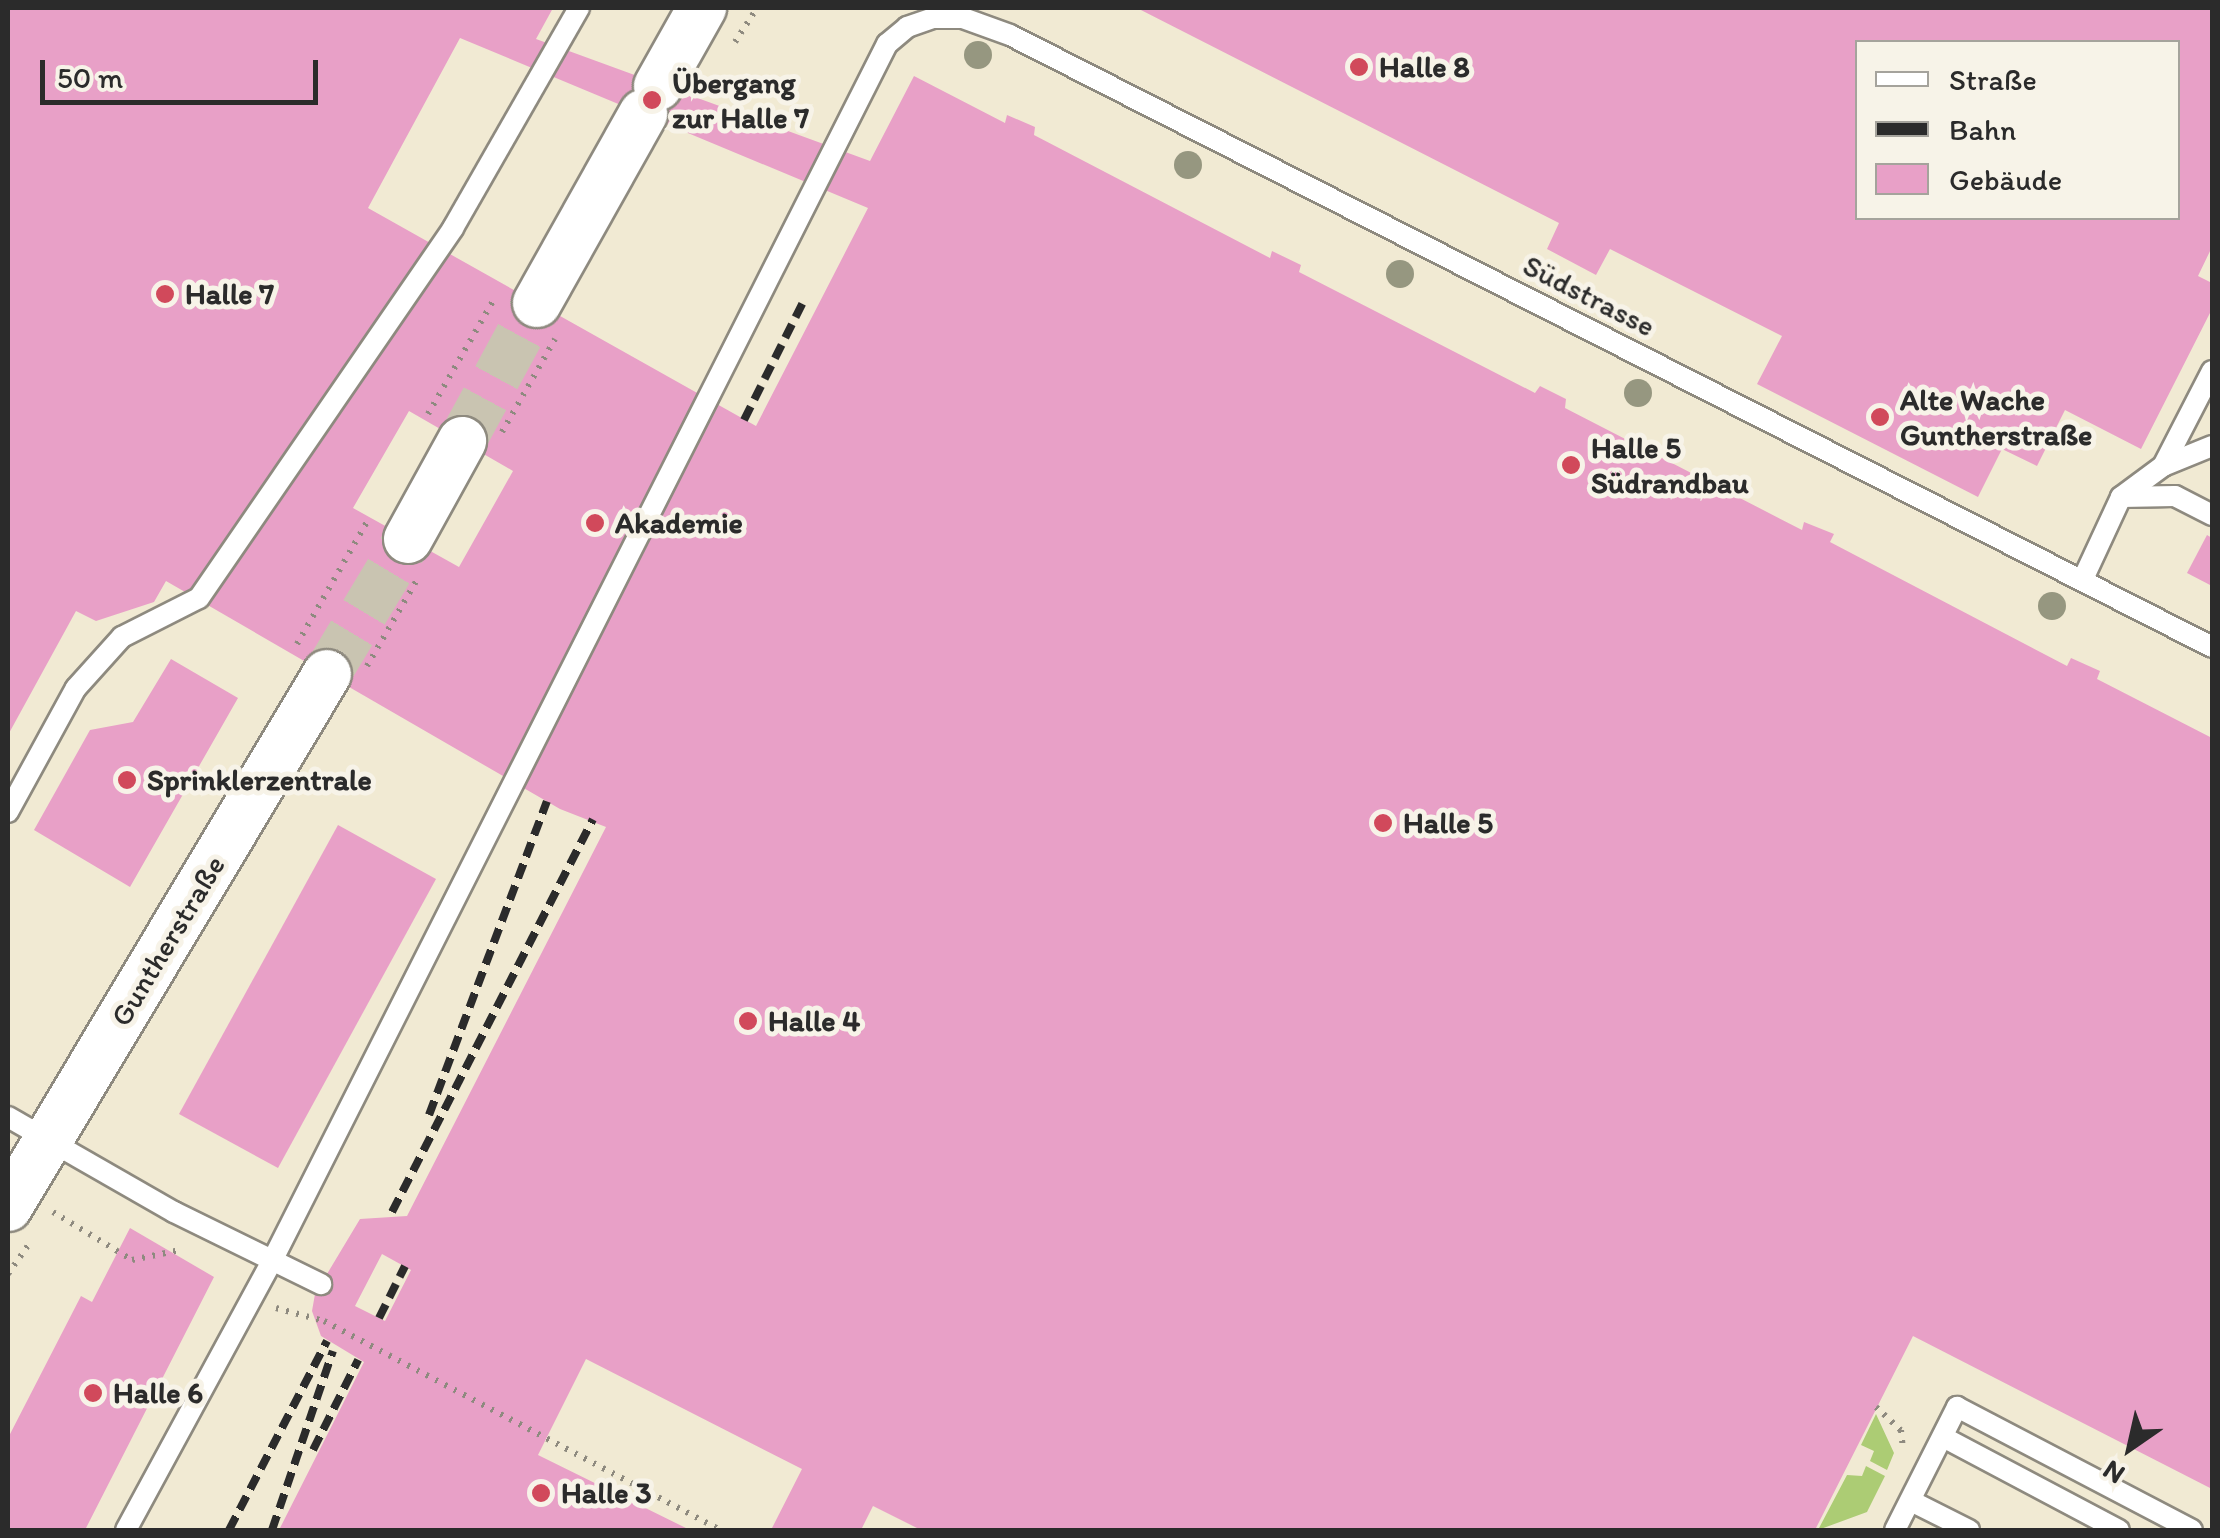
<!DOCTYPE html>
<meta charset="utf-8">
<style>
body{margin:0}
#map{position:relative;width:2220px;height:1538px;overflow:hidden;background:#f1ead3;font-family:Itim,sans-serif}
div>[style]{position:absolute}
.green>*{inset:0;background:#accc74}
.building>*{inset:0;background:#e8a0c7}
.tertiary-tunnel>*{height:48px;margin-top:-24px;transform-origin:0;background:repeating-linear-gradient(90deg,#c9c4b1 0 48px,transparent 0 72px)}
.path>*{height:6px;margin-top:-3px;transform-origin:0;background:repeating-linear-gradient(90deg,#8e8a7f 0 2.5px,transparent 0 10.5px)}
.roads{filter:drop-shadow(2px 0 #8e8a7f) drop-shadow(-2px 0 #8e8a7f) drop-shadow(0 2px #8e8a7f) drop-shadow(0 -2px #8e8a7f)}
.service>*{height:20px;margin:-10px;padding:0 10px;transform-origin:10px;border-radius:10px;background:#fff}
.tertiary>*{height:48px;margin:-24px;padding:0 24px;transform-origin:24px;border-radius:24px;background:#fff}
.rail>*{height:8px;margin-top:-4px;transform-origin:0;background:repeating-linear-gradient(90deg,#2b2b2b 0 15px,transparent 0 23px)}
.trees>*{width:28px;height:28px;margin:-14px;border-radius:50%;background:#969780}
.dots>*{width:28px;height:28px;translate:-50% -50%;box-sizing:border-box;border:5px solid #f7f3e8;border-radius:50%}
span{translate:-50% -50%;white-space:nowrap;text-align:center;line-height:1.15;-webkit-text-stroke:10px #f7f3e8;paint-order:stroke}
.poi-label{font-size:30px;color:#2b2b2b;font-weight:700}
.left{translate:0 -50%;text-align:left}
.street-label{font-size:30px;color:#2b2b2b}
.frame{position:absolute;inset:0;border:10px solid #2b2b2b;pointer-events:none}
.legend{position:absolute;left:1855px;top:40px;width:325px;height:180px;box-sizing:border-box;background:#f7f3e8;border:2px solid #a5a39c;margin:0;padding:12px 18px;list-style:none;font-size:30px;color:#2b2b2b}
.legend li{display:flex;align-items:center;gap:20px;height:50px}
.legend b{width:50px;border:2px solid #a5a39c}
.north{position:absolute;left:2080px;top:1398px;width:100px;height:100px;-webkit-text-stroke:8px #f7f3e8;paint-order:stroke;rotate:214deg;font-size:28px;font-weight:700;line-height:40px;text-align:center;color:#2b2b2b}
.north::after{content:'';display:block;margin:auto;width:35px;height:45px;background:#2b2b2b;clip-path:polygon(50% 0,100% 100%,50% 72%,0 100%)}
.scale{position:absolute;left:40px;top:60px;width:278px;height:45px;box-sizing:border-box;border:5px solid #2b2b2b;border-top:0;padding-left:12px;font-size:30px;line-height:35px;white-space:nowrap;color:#2b2b2b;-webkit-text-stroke:8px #f7f3e8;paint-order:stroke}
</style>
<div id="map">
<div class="green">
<div style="clip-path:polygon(1876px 1414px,1894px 1453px,1887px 1470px,1870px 1461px,1874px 1451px,1861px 1445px)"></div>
<div style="clip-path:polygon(1866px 1466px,1885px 1476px,1867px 1512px,1818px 1530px,1847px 1475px,1862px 1476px)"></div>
</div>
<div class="building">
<div style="clip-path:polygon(evenodd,8px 8px,553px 8px,536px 39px,870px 161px,914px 76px,1005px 123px,1007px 115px,1035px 127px,1034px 135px,1270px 258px,1272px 251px,1301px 265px,1299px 272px,1535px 393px,1540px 386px,1566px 399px,1565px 408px,1802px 530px,1804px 522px,1834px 534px,1830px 542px,2067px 666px,2071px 658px,2100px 671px,2097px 679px,2212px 738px,2212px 1489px,1913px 1336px,1815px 1530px,921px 1530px,873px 1506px,861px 1530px,771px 1530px,802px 1469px,586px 1359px,538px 1455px,690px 1530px,279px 1530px,364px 1362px,321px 1336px,312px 1311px,315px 1294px,360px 1219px,407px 1216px,606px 827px,560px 809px,166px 581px,154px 602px,96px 621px,76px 611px,8px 735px,8px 8px,460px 38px,868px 208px,756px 426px,368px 208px,460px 38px,8px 8px,409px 411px,513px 471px,459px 567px,353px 508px,409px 411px,8px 8px,382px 1254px,411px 1270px,385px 1321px,355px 1306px,382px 1254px)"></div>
<div style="clip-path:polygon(evenodd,1137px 8px,2212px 8px,2212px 247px,2198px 276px,2212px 283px,2212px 309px,2141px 449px,2065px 410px,2037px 466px,2002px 449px,1978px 497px,1757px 384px,1782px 336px,1610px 249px,1596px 275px,1547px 249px,1559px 223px,1137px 8px,1858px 42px,2178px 42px,2178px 218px,1858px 218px,1858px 42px)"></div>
<div style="clip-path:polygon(2207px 535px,2212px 538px,2212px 586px,2187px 573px)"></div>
<div style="clip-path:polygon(171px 659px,238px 698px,130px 887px,34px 830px,90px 730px,133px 722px)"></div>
<div style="clip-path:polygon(338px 825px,436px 879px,278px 1168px,179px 1114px)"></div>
<div style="clip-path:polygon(130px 1228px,214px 1277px,85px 1530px,8px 1530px,8px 1438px,81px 1296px,92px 1302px)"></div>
</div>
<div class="tertiary-tunnel">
<div style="left:462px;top:441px;width:157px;rotate:-61.5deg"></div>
<div style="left:327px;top:674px;width:157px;rotate:-59deg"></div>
</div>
<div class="path">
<div style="left:735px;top:42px;width:40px;rotate:-57.1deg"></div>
<div style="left:428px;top:414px;width:133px;rotate:-60.1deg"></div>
<div style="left:502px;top:432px;width:107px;rotate:-60.3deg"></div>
<div style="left:297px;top:644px;width:143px;rotate:-60.2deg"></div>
<div style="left:367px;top:666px;width:102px;rotate:-59.9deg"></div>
<div style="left:53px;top:1212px;width:92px;rotate:31.3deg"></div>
<div style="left:132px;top:1260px;width:49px;rotate:-11.8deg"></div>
<div style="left:8px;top:1274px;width:39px;rotate:-55deg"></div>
<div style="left:276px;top:1308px;width:50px;rotate:15.2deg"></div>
<div style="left:324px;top:1321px;width:449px;rotate:27.8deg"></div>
<div style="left:1876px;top:1407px;width:34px;rotate:43deg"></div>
<div style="left:1901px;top:1430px;width:18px;rotate:84deg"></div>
</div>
<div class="roads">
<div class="service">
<div style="left:2163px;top:466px;width:53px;rotate:-22.2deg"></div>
<div style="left:2121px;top:497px;width:54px;rotate:-1.1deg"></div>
<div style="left:2175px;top:496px;width:42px;rotate:27.2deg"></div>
<div style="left:2083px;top:579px;width:90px;rotate:-65.1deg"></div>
<div style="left:2121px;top:497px;width:52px;rotate:-36.4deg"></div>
<div style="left:2163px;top:466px;width:107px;rotate:-62.7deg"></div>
<div style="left:8px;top:812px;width:141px;rotate:-61.3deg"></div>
<div style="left:76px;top:688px;width:69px;rotate:-48deg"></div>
<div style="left:122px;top:637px;width:86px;rotate:-26.9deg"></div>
<div style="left:199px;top:598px;width:449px;rotate:-55.5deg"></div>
<div style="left:453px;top:228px;width:254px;rotate:-60.2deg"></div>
<div style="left:8px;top:1117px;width:191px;rotate:29.8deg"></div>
<div style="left:174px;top:1212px;width:164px;rotate:26.1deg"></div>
<div style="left:1943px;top:1437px;width:199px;rotate:27.9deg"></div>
<div style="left:1911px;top:1501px;width:65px;rotate:26.6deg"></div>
<div style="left:126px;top:1530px;width:306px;rotate:-61.5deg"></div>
<div style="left:272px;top:1261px;width:1364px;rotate:-63.19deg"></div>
<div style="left:887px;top:44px;width:26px;rotate:-40deg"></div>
<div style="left:907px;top:27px;width:28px;rotate:-19deg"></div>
<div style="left:933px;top:18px;width:30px"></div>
<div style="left:963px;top:18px;width:50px;rotate:19.9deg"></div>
<div style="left:1010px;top:35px;width:1349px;rotate:26.98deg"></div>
<div style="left:1895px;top:1530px;width:138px;rotate:-63.2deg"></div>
<div style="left:1957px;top:1407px;width:265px;rotate:27.6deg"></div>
</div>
<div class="tertiary">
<div style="left:658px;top:86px;width:90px;rotate:-60.6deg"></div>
<div style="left:537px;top:303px;width:217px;rotate:-60.7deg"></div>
<div style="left:408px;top:539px;width:112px;rotate:-61.1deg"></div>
<div style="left:8px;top:1207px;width:621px;rotate:-59.1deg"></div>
</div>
</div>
<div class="rail">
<div style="left:744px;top:420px;width:134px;rotate:-63.4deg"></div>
<div style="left:429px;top:1115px;width:335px;rotate:-69.4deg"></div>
<div style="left:392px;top:1212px;width:441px;rotate:-62.9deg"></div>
<div style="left:379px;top:1318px;width:58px;rotate:-63.4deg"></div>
<div style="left:313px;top:1450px;width:101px;rotate:-63.4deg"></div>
<div style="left:229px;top:1530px;width:213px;rotate:-62.6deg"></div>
<div style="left:272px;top:1530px;width:189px;rotate:-71.2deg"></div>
</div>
<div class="trees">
<div style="left:978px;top:55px"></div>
<div style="left:1188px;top:165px"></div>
<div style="left:1400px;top:274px"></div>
<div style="left:1638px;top:393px"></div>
<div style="left:2052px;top:606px"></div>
</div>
<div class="dots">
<div style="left:1359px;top:67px;background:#d1495b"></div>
<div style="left:652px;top:100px;background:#d1495b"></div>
<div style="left:165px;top:294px;background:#d1495b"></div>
<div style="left:1880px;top:417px;background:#d1495b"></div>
<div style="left:1571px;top:465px;background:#d1495b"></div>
<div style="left:595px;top:523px;background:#d1495b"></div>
<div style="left:127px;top:780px;background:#d1495b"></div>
<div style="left:1383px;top:823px;background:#d1495b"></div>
<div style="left:748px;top:1021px;background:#d1495b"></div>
<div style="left:93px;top:1393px;background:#d1495b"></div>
<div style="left:541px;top:1493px;background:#d1495b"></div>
</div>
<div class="poi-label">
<span class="left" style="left:1379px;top:67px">Halle 8</span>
<span class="left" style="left:672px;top:100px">Übergang<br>zur Halle 7</span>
<span class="left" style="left:185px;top:294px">Halle 7</span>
<span class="left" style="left:1900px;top:417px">Alte Wache<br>Guntherstraße</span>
<span class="left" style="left:1591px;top:465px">Halle 5<br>Südrandbau</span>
<span class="left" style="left:615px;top:523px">Akademie</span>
<span class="left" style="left:147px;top:780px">Sprinklerzentrale</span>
<span class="left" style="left:1403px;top:823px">Halle 5</span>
<span class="left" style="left:768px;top:1021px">Halle 4</span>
<span class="left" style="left:113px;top:1393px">Halle 6</span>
<span class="left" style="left:561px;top:1493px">Halle 3</span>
</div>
<div class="street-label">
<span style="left:1589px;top:296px;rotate:27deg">Südstrasse</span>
<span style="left:168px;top:941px;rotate:-59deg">Guntherstraße</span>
</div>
<div class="frame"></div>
<ul class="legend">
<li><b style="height:12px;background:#fff"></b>Straße</li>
<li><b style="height:12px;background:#2b2b2b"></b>Bahn</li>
<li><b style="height:28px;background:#e8a0c7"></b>Gebäude</li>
</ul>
<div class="north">N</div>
<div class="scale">50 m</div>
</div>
